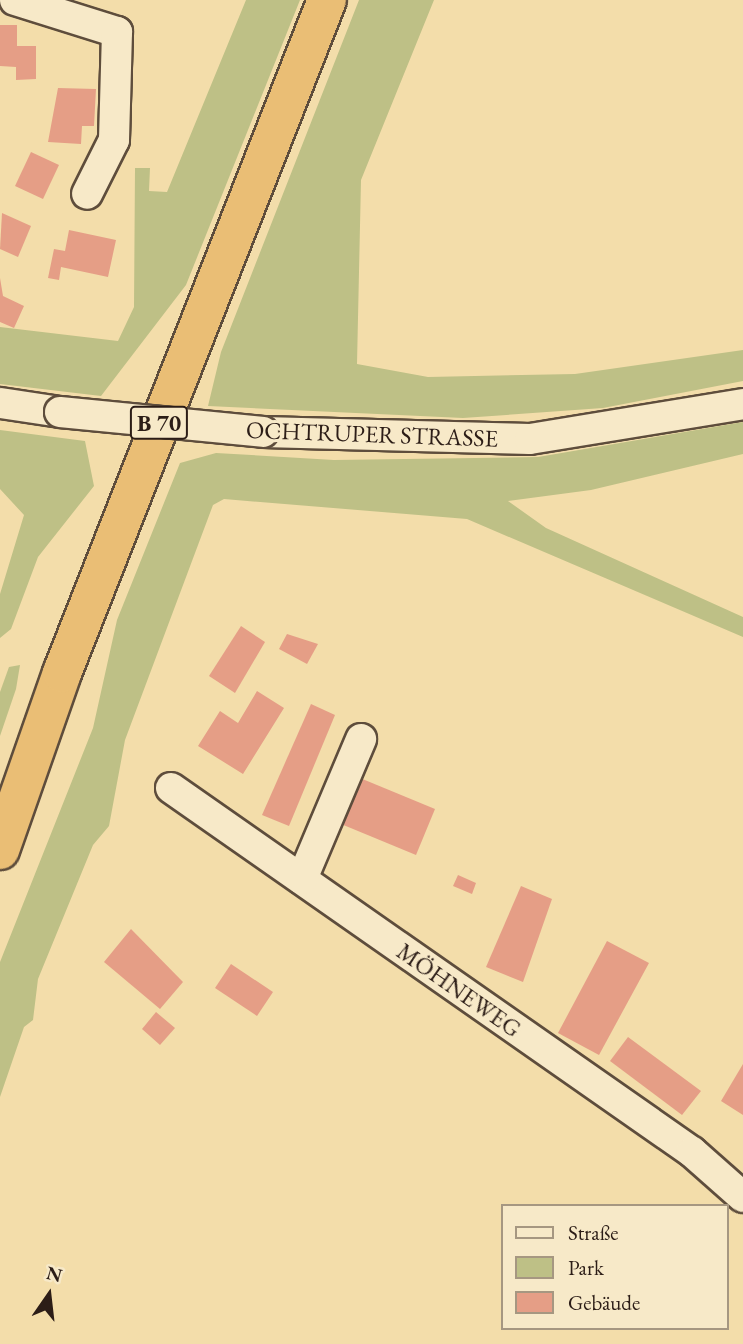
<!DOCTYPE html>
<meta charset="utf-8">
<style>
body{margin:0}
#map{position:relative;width:743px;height:1344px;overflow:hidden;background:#f3ddaa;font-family:"EB Garamond",serif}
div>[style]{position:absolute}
.green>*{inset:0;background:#bec086}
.building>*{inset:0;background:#e59e86}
.roads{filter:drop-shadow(2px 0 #5e4d3c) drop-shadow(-2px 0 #5e4d3c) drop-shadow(0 2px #5e4d3c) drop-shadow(0 -2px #5e4d3c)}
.minor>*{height:30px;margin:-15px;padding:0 15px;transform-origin:15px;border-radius:15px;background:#f7e9c8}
.highway>*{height:38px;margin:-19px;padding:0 19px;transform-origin:19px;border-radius:19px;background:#eabe75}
.bridges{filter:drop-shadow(2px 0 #5e4d3c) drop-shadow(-2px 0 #5e4d3c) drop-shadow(0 2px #5e4d3c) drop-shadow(0 -2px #5e4d3c)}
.minor-bridge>*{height:30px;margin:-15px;padding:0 15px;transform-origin:15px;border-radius:15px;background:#f7e9c8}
span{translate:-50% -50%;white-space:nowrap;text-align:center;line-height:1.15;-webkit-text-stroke:6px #f7e9c8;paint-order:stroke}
.shield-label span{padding:2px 5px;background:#f7e9c8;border:2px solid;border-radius:5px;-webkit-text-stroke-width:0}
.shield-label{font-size:23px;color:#2c1d17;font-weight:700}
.street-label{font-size:24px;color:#2c1d17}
.legend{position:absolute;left:501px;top:1204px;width:228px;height:126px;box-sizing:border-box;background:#f7e9c8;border:2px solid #a69781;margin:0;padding:9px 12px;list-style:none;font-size:21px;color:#2c1d17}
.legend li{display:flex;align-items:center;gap:14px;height:35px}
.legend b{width:35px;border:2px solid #a69781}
.north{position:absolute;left:14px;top:1260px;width:70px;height:70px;-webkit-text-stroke:5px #f7e9c8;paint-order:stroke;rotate:14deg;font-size:19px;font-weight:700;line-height:28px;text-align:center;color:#2c1d17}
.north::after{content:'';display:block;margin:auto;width:24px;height:32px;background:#2c1d17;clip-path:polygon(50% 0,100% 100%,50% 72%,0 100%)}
</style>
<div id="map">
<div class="green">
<div style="clip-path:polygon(246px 0,300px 0,186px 285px,101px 396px,0 384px,0 327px,118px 341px,134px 307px,135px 168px,150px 168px,149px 191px,167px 192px)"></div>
<div style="clip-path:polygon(359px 0,434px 0,361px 180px,357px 364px,428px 377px,575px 374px,743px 350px,743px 381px,603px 408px,463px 418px,208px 406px,221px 352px)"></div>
<div style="clip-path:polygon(743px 422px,743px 454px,591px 490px,508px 501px,546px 528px,743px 617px,743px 637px,467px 519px,224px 499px,213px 505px,125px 740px,109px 826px,93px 845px,38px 979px,33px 1020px,24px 1027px,0 1097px,0 962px,93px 728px,117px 620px,180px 463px,216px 453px,334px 460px,538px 457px)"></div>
<div style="clip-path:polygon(0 430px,85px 441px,94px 486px,38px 557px,11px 629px,0 638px,0 594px,24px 515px,0 489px)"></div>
<div style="clip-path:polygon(20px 665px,16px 689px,0 736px,0 692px,9px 667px)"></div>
</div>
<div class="building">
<div style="clip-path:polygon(0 25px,17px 25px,17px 46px,36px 46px,36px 79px,16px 80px,16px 67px,0 66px)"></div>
<div style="clip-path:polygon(58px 88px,96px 89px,94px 126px,82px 126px,81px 144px,48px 142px)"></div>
<div style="clip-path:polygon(31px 152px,59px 165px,43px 199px,15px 186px)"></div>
<div style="clip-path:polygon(2px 213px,31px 226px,18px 257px,0 249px)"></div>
<div style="clip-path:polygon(69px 230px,116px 240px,108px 277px,61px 267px,59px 280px,48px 278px,54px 249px,65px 251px)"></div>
<div style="clip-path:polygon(0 278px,3px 296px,24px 306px,14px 328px,0 322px)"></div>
<div style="clip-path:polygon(241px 626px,265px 642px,235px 693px,209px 676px)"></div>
<div style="clip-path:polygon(287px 634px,318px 644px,307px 664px,279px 649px)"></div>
<div style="clip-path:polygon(257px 691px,284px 708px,243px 774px,198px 746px,220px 711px,238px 723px)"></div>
<div style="clip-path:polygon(311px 704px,335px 715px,289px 826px,262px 815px)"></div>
<div style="clip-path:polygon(360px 778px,435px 809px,416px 855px,341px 824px)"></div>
<div style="clip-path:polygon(458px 875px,476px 883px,472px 894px,453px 886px)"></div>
<div style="clip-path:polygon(521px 886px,552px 899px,523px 982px,486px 967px)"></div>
<div style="clip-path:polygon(131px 929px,183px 982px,160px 1009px,104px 962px)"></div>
<div style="clip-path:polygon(607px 941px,649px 963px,599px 1055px,558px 1033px)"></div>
<div style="clip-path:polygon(231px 964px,273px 992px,257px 1016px,215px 988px)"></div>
<div style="clip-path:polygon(156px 1012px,175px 1028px,160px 1045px,142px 1029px)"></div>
<div style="clip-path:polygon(628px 1037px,701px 1091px,682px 1115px,610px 1061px)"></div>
<div style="clip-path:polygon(743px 1064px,743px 1115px,721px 1101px)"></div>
</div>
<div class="roads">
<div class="minor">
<div style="left:15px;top:0;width:107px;rotate:17.4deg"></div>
<div style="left:117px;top:32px;width:108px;rotate:91.6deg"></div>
<div style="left:114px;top:140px;width:60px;rotate:116.6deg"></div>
<div style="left:0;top:403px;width:61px;rotate:8.5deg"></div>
<div style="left:263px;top:432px;width:267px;rotate:1.5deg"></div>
<div style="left:530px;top:439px;width:216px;rotate:-9.3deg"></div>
<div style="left:171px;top:788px;width:636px;rotate:34.94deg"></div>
<div style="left:692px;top:1152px;width:68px;rotate:41.4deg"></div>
<div style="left:302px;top:879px;width:152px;rotate:-67.1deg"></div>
</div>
<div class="highway">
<div style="left:0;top:850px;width:188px;rotate:-70.7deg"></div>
<div style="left:62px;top:673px;width:723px;rotate:-68.51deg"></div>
</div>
</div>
<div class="bridges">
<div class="minor-bridge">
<div style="left:60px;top:412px;width:204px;rotate:5.6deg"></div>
</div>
</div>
<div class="shield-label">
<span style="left:159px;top:423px">B 70</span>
</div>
<div class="street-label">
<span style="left:372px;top:434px;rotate:2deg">OCHTRUPER STRASSE</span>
<span style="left:459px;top:990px;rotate:35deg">MÖHNEWEG</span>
</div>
<ul class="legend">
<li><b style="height:9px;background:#f7e9c8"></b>Straße</li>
<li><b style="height:19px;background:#bec086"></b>Park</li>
<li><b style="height:19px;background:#e59e86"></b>Gebäude</li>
</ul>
<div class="north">N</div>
</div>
